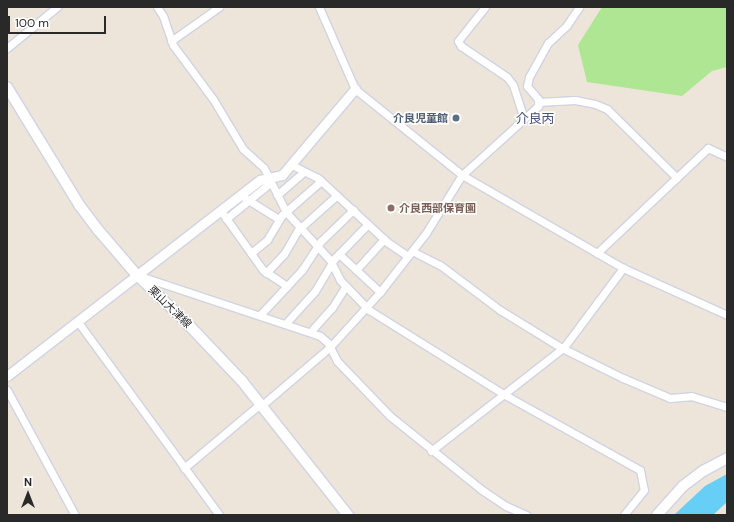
<!DOCTYPE html>
<meta charset="utf-8">
<style>
body{margin:0}
#map{position:relative;width:734px;height:522px;overflow:hidden;background:#ede5da;font-family:"DM Sans","Noto Sans JP",sans-serif}
div>[style]{position:absolute}
.green>*{inset:0;background:#afe694}
.water>*{inset:0;background:#67cef5}
.roads{filter:drop-shadow(1px 0 #d0d3e3) drop-shadow(-1px 0 #d0d3e3) drop-shadow(0 1px #d0d3e3) drop-shadow(0 -1px #d0d3e3)}
.minor>*{height:7px;margin:-3.5px;padding:0 3.5px;transform-origin:3.5px;border-radius:3.5px;background:#fff}
.tertiary>*{height:9px;margin:-4.5px;padding:0 4.5px;transform-origin:4.5px;border-radius:4.5px;background:#fff}
.secondary>*{height:10px;margin:-5px;padding:0 5px;transform-origin:5px;border-radius:5px;background:#fff}
.dots>*{width:11px;height:11px;translate:-50% -50%;box-sizing:border-box;border:2px solid #fff;border-radius:50%}
span{translate:-50% -50%;white-space:nowrap;text-align:center;line-height:1.15;-webkit-text-stroke:3px #fff;paint-order:stroke}
.service-label{font-size:11px;color:#4e5e75;font-weight:700}
.right{translate:-100% -50%;text-align:right}
.education-label{font-size:11px;color:#785e54;font-weight:700}
.left{translate:0 -50%;text-align:left}
.street-label{font-size:11px;color:#292929}
.quarter-label{font-size:13px;color:#47517c}
.frame{position:absolute;inset:0;border:8px solid #292929;pointer-events:none}
.north{position:absolute;left:8px;top:474px;width:40px;height:40px;-webkit-text-stroke:3px #fff;paint-order:stroke;rotate:0deg;font-size:11px;font-weight:700;line-height:16px;text-align:center;color:#292929}
.north::after{content:'';display:block;margin:auto;width:14px;height:18px;background:#292929;clip-path:polygon(50% 0,100% 100%,50% 72%,0 100%)}
.scale{position:absolute;left:8px;top:16px;width:98px;height:18px;box-sizing:border-box;border:2px solid #292929;border-top:0;padding-left:5px;font-size:12px;line-height:14px;white-space:nowrap;color:#292929;-webkit-text-stroke:3px #fff;paint-order:stroke}
</style>
<div id="map">
<div class="green">
<div style="clip-path:polygon(602px 7px,727px 7px,727px 67px,712px 71px,682px 96px,587px 82px,578px 45px)"></div>
</div>
<div class="water">
<div style="clip-path:polygon(727px 474px,727px 502px,713px 515px,674px 515px,705px 486px)"></div>
</div>
<div class="roads">
<div class="minor">
<div style="left:157px;top:7px;width:11px;rotate:56deg"></div>
<div style="left:163px;top:16px;width:31px;rotate:71deg"></div>
<div style="left:173px;top:45px;width:67px;rotate:53.5deg"></div>
<div style="left:213px;top:99px;width:58px;rotate:59deg"></div>
<div style="left:243px;top:149px;width:28px;rotate:42deg"></div>
<div style="left:264px;top:168px;width:49px;rotate:63.4deg"></div>
<div style="left:286px;top:212px;width:65px;rotate:47.5deg"></div>
<div style="left:330px;top:260px;width:22px;rotate:63deg"></div>
<div style="left:340px;top:280px;width:42px;rotate:46deg"></div>
<div style="left:369px;top:310px;width:160px;rotate:32deg"></div>
<div style="left:505px;top:395px;width:154px;rotate:29.1deg"></div>
<div style="left:640px;top:470px;width:20px;rotate:79deg"></div>
<div style="left:644px;top:490px;width:32px;rotate:129deg"></div>
<div style="left:319px;top:7px;width:90px;rotate:66.3deg"></div>
<div style="left:355px;top:89px;width:137px;rotate:38.8deg"></div>
<div style="left:462px;top:175px;width:186px;rotate:30deg"></div>
<div style="left:623px;top:268px;width:114px;rotate:24.3deg"></div>
<div style="left:485px;top:7px;width:43px;rotate:128.5deg"></div>
<div style="left:458px;top:41px;width:6px;rotate:59deg"></div>
<div style="left:461px;top:46px;width:55px;rotate:34deg"></div>
<div style="left:507px;top:77px;width:10px;rotate:53deg"></div>
<div style="left:513px;top:85px;width:35px;rotate:72deg"></div>
<div style="left:171px;top:41px;width:59px;rotate:-35.3deg"></div>
<div style="left:7px;top:48px;width:65px;rotate:-39.4deg"></div>
<div style="left:538px;top:102px;width:37px;rotate:-3deg"></div>
<div style="left:575px;top:100px;width:20px;rotate:11deg"></div>
<div style="left:595px;top:104px;width:13px;rotate:23deg"></div>
<div style="left:607px;top:109px;width:98px;rotate:44.6deg"></div>
<div style="left:292px;top:165px;width:29px;rotate:27deg"></div>
<div style="left:318px;top:178px;width:94px;rotate:42.8deg"></div>
<div style="left:387px;top:242px;width:25px;rotate:34deg"></div>
<div style="left:277px;top:195px;width:35px;rotate:-41deg"></div>
<div style="left:245px;top:198px;width:40px;rotate:32deg"></div>
<div style="left:221px;top:211px;width:72px;rotate:54.6deg"></div>
<div style="left:263px;top:270px;width:29px;rotate:34deg"></div>
<div style="left:226px;top:219px;width:58px;rotate:-39.4deg"></div>
<div style="left:412px;top:251px;width:31px;rotate:27deg"></div>
<div style="left:440px;top:265px;width:75px;rotate:36.9deg"></div>
<div style="left:500px;top:310px;width:73px;rotate:31.5deg"></div>
<div style="left:562px;top:348px;width:68px;rotate:26.2deg"></div>
<div style="left:623px;top:378px;width:51px;rotate:23.1deg"></div>
<div style="left:670px;top:398px;width:21px;rotate:-5deg"></div>
<div style="left:691px;top:396px;width:38px;rotate:17deg"></div>
<div style="left:251px;top:253px;width:21px;rotate:-39deg"></div>
<div style="left:267px;top:240px;width:29px;rotate:-59deg"></div>
<div style="left:282px;top:215px;width:52px;rotate:-41.1deg"></div>
<div style="left:597px;top:253px;width:153px;rotate:-43.4deg"></div>
<div style="left:708px;top:148px;width:21px;rotate:25deg"></div>
<div style="left:339px;top:254px;width:56px;rotate:42.8deg"></div>
<div style="left:356px;top:270px;width:42px;rotate:-47.9deg"></div>
<div style="left:266px;top:273px;width:26px;rotate:-47deg"></div>
<div style="left:284px;top:254px;width:28px;rotate:-60deg"></div>
<div style="left:298px;top:230px;width:52px;rotate:-41.9deg"></div>
<div style="left:140px;top:276px;width:190px;rotate:18.4deg"></div>
<div style="left:320px;top:336px;width:11px;rotate:41deg"></div>
<div style="left:328px;top:343px;width:20px;rotate:63deg"></div>
<div style="left:337px;top:361px;width:76px;rotate:46.1deg"></div>
<div style="left:390px;top:416px;width:118px;rotate:38.8deg"></div>
<div style="left:482px;top:490px;width:29px;rotate:34deg"></div>
<div style="left:506px;top:506px;width:22px;rotate:24deg"></div>
<div style="left:260px;top:315px;width:62px;rotate:-47deg"></div>
<div style="left:302px;top:270px;width:35px;rotate:-57deg"></div>
<div style="left:321px;top:241px;width:45px;rotate:-44.1deg"></div>
<div style="left:78px;top:322px;width:239px;rotate:53.8deg"></div>
<div style="left:286px;top:323px;width:43px;rotate:-47.8deg"></div>
<div style="left:315px;top:291px;width:39px;rotate:-59deg"></div>
<div style="left:335px;top:258px;width:47px;rotate:-45.9deg"></div>
<div style="left:311px;top:331px;width:31px;rotate:-48deg"></div>
<div style="left:332px;top:308px;width:26px;rotate:-58deg"></div>
<div style="left:7px;top:390px;width:142px;rotate:61.5deg"></div>
<div style="left:261px;top:406px;width:91px;rotate:-40.5deg"></div>
<div style="left:330px;top:347px;width:74px;rotate:-47.7deg"></div>
<div style="left:380px;top:292px;width:75px;rotate:-52.1deg"></div>
<div style="left:426px;top:233px;width:68px;rotate:-58.2deg"></div>
<div style="left:462px;top:175px;width:103px;rotate:-42.2deg"></div>
<div style="left:538px;top:106px;width:7px;rotate:-90deg"></div>
<div style="left:538px;top:99px;width:17px;rotate:-130deg"></div>
<div style="left:527px;top:86px;width:9px;rotate:-77deg"></div>
<div style="left:529px;top:77px;width:39px;rotate:-61deg"></div>
<div style="left:548px;top:43px;width:26px;rotate:-43deg"></div>
<div style="left:567px;top:25px;width:22px;rotate:-56deg"></div>
<div style="left:431px;top:451px;width:169px;rotate:-38deg"></div>
<div style="left:564px;top:347px;width:99px;rotate:-53.2deg"></div>
<div style="left:184px;top:468px;width:99px;rotate:-40.1deg"></div>
</div>
<div class="tertiary">
<div style="left:7px;top:376px;width:320px;rotate:-37.8deg"></div>
<div style="left:260px;top:180px;width:23px;rotate:-13deg"></div>
<div style="left:282px;top:175px;width:113px;rotate:-49.7deg"></div>
</div>
<div class="secondary">
<div style="left:7px;top:87px;width:140px;rotate:58.5deg"></div>
<div style="left:80px;top:206px;width:31px;rotate:53deg"></div>
<div style="left:99px;top:231px;width:57px;rotate:49.3deg"></div>
<div style="left:136px;top:274px;width:68px;rotate:43.8deg"></div>
<div style="left:185px;top:321px;width:83px;rotate:46.5deg"></div>
<div style="left:242px;top:381px;width:171px;rotate:51.7deg"></div>
<div style="left:657px;top:515px;width:39px;rotate:-48deg"></div>
<div style="left:683px;top:486px;width:25px;rotate:-37deg"></div>
<div style="left:703px;top:471px;width:27px;rotate:-28deg"></div>
</div>
</div>
<div class="dots">
<div style="left:456px;top:118px;background:#5c6f8a"></div>
<div style="left:391px;top:208px;background:#8d6e63"></div>
</div>
<div class="service-label">
<span class="right" style="left:448px;top:118px">介良児童館</span>
</div>
<div class="education-label">
<span class="left" style="left:399px;top:208px">介良西部保育園</span>
</div>
<div class="street-label">
<span style="left:170px;top:307px;rotate:44deg">栗山大津線</span>
</div>
<div class="quarter-label">
<span style="left:535px;top:119px">介良丙</span>
</div>
<div class="frame"></div>
<div class="north">N</div>
<div class="scale">100 m</div>
</div>
